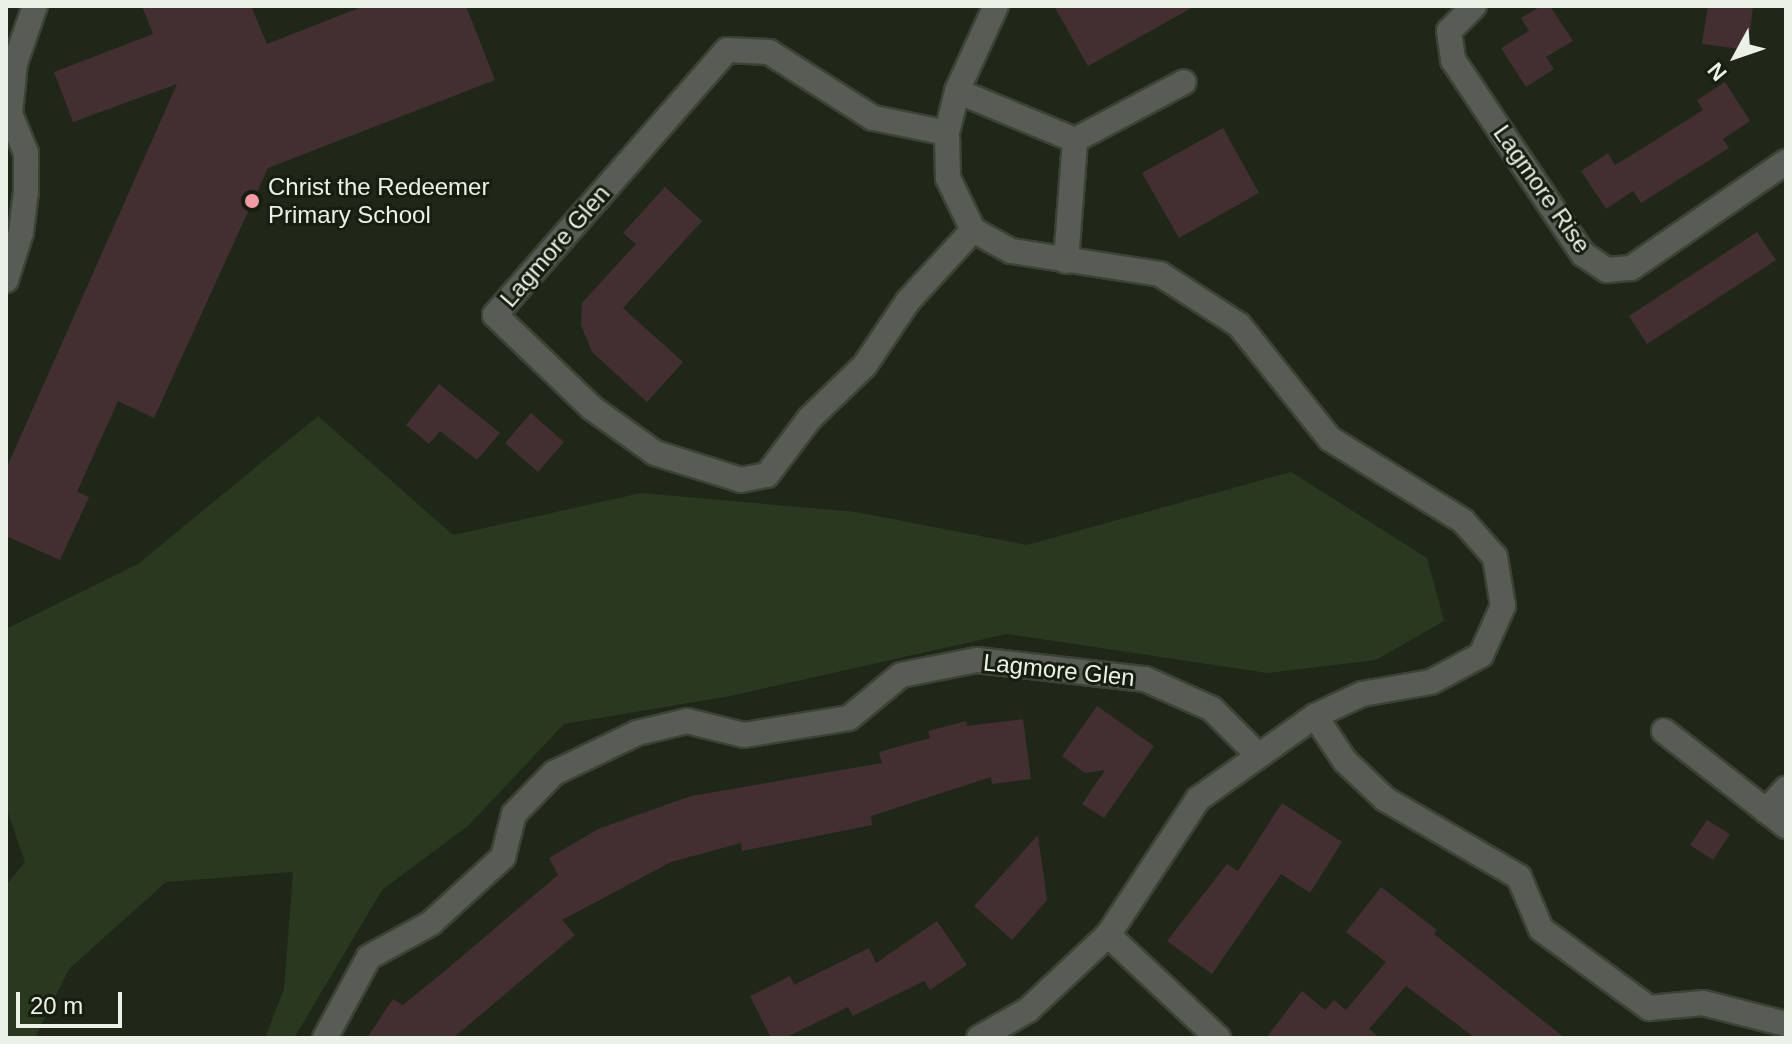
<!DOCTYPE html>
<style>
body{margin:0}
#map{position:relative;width:1792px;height:1044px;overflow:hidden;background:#1f2719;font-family:Helvetica,sans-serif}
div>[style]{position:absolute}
.green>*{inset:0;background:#29381f}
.building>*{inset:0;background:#432f31}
.roads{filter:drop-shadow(2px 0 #3c4336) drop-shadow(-2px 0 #3c4336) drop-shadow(0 2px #3c4336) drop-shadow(0 -2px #3c4336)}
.minor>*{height:24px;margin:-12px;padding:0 12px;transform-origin:12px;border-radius:12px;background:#585c55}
.dots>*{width:22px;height:22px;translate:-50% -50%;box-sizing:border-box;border:4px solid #161e0f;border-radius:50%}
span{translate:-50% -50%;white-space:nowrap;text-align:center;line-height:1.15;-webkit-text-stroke:6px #161e0f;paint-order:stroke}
.poi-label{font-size:24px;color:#ebf1e7}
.left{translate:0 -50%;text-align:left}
.street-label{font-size:24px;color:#ebf1e7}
.frame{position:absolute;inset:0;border:8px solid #ebf1e7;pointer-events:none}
.north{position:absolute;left:1696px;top:16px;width:80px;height:80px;-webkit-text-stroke:6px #161e0f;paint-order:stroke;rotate:230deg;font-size:22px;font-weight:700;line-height:32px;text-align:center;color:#ebf1e7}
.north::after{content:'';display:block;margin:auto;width:28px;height:36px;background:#ebf1e7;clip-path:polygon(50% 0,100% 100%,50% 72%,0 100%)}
.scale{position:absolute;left:16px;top:992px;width:106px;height:36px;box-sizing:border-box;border:4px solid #ebf1e7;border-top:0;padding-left:10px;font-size:24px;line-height:28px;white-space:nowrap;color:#ebf1e7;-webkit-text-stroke:6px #161e0f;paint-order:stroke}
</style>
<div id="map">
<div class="green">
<div style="clip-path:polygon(318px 416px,453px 535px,641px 493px,856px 512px,1027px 545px,1291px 472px,1427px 558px,1444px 621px,1376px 660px,1267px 673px,1007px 634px,730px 696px,564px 724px,469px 825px,382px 890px,294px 1038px,265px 1038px,284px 989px,293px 872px,166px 882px,69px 969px,35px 1038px,6px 1038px,6px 885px,25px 862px,6px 807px,6px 629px,138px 564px)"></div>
</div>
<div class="building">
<div style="clip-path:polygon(142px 6px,251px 6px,267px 44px,364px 6px,466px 6px,495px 80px,268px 168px,154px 418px,118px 401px,77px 492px,89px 497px,60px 560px,6px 536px,6px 469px,177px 84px,73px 122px,54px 72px,153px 34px)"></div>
<div style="clip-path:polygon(1054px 6px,1195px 6px,1088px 66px)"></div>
<div style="clip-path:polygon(1541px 6px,1550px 6px,1573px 41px,1546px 57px,1554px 69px,1526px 87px,1501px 48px,1529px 31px,1521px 18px)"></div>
<div style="clip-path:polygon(1708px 6px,1753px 6px,1748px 50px,1702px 44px)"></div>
<div style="clip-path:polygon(1725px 82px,1750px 121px,1723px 139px,1729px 148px,1641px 203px,1633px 191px,1606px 209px,1581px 171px,1608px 153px,1615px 165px,1643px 148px,1703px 110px,1697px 100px)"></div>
<div style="clip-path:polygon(1223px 128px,1259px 193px,1179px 238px,1142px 173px)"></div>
<div style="clip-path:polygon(665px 187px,702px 221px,623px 308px,683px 362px,647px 402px,592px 352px,581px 325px,582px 303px,636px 244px,623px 233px)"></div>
<div style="clip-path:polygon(1757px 232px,1776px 260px,1647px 344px,1629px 316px)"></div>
<div style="clip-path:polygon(439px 384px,500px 433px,477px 460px,440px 431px,429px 444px,406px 425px)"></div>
<div style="clip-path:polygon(531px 413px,564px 442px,538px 472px,505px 443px)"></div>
<div style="clip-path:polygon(1097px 706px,1154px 746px,1104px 818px,1082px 804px,1105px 770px,1085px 773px,1062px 756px)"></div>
<div style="clip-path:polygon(1023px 719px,1031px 779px,992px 784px,991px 777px,871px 816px,872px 825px,742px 851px,741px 843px,671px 862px,562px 920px,575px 935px,453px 1038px,367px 1038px,393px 999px,403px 1005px,447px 969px,558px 875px,549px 858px,598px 829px,691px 796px,882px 763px,879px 752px,930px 738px,928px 731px,966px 721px,967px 726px)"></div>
<div style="clip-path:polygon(1282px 803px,1342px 842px,1310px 893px,1281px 874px,1212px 974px,1167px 941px,1227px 864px,1238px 871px)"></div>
<div style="clip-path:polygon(1707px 820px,1730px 834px,1713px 860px,1690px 845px)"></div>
<div style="clip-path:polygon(1038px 835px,1047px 900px,1012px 940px,974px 906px)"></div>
<div style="clip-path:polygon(1381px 887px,1437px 930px,1434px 934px,1565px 1038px,1475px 1038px,1406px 986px,1369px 1029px,1380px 1038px,1266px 1038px,1302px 991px,1325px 1010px,1334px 1000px,1346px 1010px,1386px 962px,1346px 932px)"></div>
<div style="clip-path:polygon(937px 921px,967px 965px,930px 990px,924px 981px,853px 1016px,848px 1007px,785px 1038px,771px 1038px,750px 996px,790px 976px,794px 985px,869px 948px,876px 963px)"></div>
</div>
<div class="roads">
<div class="minor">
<div style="left:1474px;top:6px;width:35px;rotate:135deg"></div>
<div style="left:1449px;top:31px;width:29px;rotate:82deg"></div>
<div style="left:1453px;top:60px;width:234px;rotate:56.2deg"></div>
<div style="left:1583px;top:254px;width:29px;rotate:34deg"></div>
<div style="left:1607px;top:270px;width:24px;rotate:-5deg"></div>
<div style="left:1631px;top:268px;width:188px;rotate:-34.4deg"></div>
<div style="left:957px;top:91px;width:128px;rotate:22.6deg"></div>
<div style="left:1075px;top:140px;width:123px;rotate:-28deg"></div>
<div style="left:947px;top:133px;width:76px;rotate:-168.5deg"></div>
<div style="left:873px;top:118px;width:123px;rotate:-147.6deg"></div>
<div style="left:769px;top:52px;width:42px;rotate:-177.3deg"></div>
<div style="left:727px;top:50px;width:352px;rotate:131.2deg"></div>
<div style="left:495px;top:315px;width:134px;rotate:43.8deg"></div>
<div style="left:592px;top:408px;width:77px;rotate:35.5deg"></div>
<div style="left:655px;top:453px;width:90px;rotate:17.4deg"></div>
<div style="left:741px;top:480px;width:26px;rotate:-11deg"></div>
<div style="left:767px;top:475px;width:71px;rotate:-53deg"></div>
<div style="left:810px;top:418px;width:76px;rotate:-43.9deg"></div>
<div style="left:865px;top:365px;width:77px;rotate:-56.1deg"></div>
<div style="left:908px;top:301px;width:96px;rotate:-47.5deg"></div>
<div style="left:1066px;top:261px;width:121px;rotate:-85.7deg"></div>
<div style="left:6px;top:280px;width:50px;rotate:-72.6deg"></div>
<div style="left:21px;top:232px;width:40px;rotate:-82.9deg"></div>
<div style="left:26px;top:192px;width:39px;rotate:-90deg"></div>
<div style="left:26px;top:153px;width:42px;rotate:-112.3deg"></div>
<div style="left:10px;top:114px;width:51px;rotate:-84.4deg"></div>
<div style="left:15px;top:63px;width:60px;rotate:-70.7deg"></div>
<div style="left:1315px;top:716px;width:54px;rotate:56.3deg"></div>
<div style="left:1345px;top:761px;width:55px;rotate:43.5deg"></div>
<div style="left:1385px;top:799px;width:155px;rotate:30.2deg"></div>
<div style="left:1519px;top:877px;width:56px;rotate:67.1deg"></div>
<div style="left:1541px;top:929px;width:134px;rotate:36.2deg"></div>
<div style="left:1649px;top:1008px;width:54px;rotate:-5.3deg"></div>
<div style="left:1703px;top:1003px;width:86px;rotate:14.2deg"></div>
<div style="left:1664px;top:731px;width:155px;rotate:37.9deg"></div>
<div style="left:1766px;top:811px;width:30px;rotate:-48deg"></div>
<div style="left:1108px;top:935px;width:151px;rotate:43.1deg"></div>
<div style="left:325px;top:1038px;width:92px;rotate:-61.5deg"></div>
<div style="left:369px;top:957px;width:71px;rotate:-28.7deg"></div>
<div style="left:431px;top:923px;width:98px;rotate:-42.5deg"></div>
<div style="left:503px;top:857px;width:44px;rotate:-75.7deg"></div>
<div style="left:514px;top:814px;width:57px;rotate:-45.7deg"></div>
<div style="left:554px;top:773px;width:92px;rotate:-25.7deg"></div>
<div style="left:637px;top:733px;width:51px;rotate:-13.5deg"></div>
<div style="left:687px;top:721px;width:59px;rotate:13.8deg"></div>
<div style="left:744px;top:735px;width:106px;rotate:-9.2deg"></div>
<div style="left:849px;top:718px;width:67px;rotate:-39.6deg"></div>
<div style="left:901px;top:675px;width:77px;rotate:-11.2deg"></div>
<div style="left:977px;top:660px;width:169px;rotate:6.5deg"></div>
<div style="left:1145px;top:679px;width:73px;rotate:24.1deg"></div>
<div style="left:1212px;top:709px;width:65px;rotate:45deg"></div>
<div style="left:979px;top:1038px;width:56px;rotate:-29.7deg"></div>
<div style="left:1028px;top:1010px;width:110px;rotate:-43.2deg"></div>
<div style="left:1108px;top:935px;width:163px;rotate:-56.5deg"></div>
<div style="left:1198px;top:799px;width:143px;rotate:-35.4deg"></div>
<div style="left:1315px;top:716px;width:52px;rotate:-25.1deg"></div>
<div style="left:1362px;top:694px;width:70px;rotate:-9.9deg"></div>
<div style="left:1431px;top:682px;width:57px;rotate:-28.4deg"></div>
<div style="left:1481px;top:655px;width:54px;rotate:-65.8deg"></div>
<div style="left:1503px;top:606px;width:50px;rotate:-99.3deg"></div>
<div style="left:1495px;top:557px;width:48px;rotate:-131.6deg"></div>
<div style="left:1463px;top:521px;width:156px;rotate:-148.3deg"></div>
<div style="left:1330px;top:439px;width:146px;rotate:-128.6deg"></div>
<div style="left:1239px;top:325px;width:94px;rotate:-147.2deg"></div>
<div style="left:1160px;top:274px;width:151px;rotate:-171.2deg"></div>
<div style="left:1011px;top:251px;width:43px;rotate:-151.1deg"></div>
<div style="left:973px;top:230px;width:58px;rotate:-115.7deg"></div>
<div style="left:948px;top:178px;width:45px;rotate:-91.3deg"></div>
<div style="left:947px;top:133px;width:43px;rotate:-76.6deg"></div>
<div style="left:957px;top:91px;width:94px;rotate:-65.4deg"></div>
</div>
</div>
<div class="dots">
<div style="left:252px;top:201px;background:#f49aa5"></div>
</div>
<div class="poi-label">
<span class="left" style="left:268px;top:201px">Christ the Redeemer<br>Primary School</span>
</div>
<div class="street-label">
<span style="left:1542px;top:189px;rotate:55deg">Lagmore Rise</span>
<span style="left:555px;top:246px;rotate:-49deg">Lagmore Glen</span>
<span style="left:1059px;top:670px;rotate:6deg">Lagmore Glen</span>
</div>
<div class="frame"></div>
<div class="north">N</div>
<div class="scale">20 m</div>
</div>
